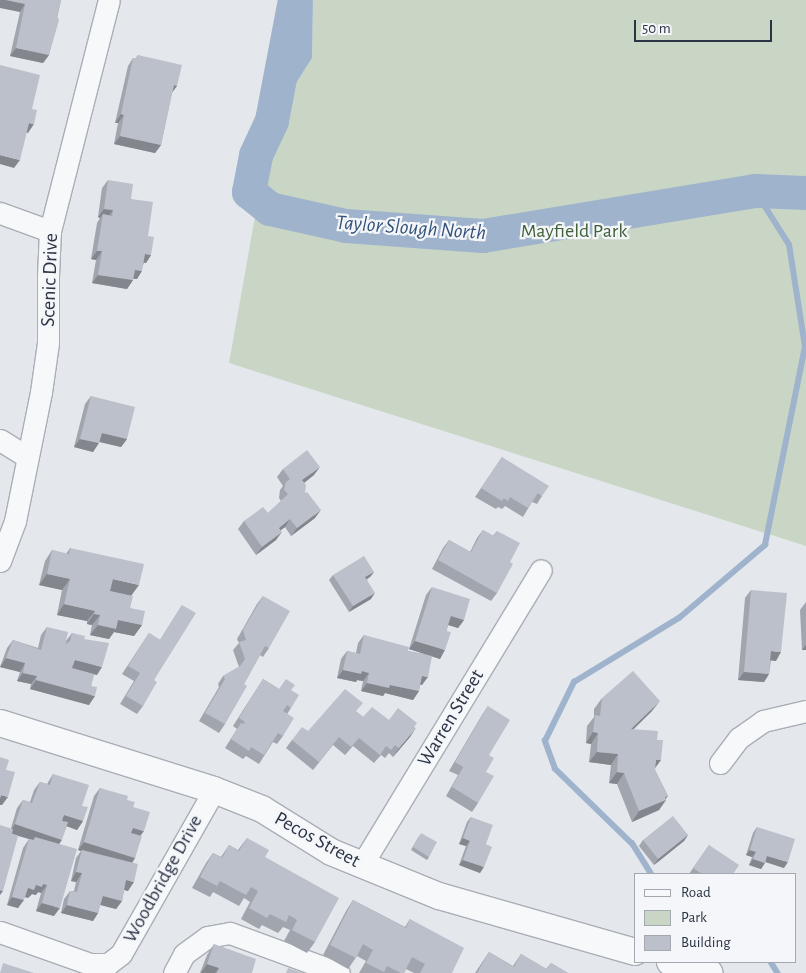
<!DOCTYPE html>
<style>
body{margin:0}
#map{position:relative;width:806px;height:973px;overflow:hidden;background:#e4e7ec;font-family:"Alegreya Sans",sans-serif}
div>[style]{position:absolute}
.green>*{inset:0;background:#c9d6c5}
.water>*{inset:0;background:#9fb4cc}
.stream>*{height:5.5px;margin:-2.75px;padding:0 2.75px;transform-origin:2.75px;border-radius:2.75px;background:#9fb4cc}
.river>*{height:34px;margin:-17px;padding:0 17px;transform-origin:17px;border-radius:17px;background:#9fb4cc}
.roads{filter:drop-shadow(1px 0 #a9aeb7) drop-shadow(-1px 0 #a9aeb7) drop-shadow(0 1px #a9aeb7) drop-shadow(0 -1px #a9aeb7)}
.minor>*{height:21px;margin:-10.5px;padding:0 10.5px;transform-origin:10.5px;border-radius:10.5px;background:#f7f8fa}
.tertiary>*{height:26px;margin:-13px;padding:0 13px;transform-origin:13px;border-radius:13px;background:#f7f8fa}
.wall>*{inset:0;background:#a1a5ae}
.shaded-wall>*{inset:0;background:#83868d}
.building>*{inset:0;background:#bbc0ca}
span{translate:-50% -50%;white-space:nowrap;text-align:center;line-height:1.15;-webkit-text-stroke:4.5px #f4f6f9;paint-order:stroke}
.park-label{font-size:20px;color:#3f6138}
.street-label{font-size:20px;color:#2b3445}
.water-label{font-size:21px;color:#34527a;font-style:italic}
.legend{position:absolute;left:634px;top:873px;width:162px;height:90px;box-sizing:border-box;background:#f4f6f9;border:1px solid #a4a8b1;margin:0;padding:6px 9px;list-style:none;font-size:15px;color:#2b3445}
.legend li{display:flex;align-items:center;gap:10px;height:25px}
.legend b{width:25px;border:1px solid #a4a8b1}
.scale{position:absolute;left:634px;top:20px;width:138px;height:22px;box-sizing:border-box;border:2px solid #2b3445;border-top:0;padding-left:6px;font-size:15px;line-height:18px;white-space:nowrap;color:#2b3445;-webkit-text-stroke:4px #f4f6f9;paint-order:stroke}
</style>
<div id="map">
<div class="green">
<div style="clip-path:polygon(313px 0,806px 0,806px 546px,229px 363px,272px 121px,312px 58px)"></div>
</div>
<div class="water">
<div style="clip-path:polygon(280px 0,313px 0,312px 58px,272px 121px)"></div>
</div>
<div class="stream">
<div style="left:651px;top:874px;width:36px;rotate:-122deg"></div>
<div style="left:632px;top:844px;width:107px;rotate:-135.8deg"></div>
<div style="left:555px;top:769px;width:30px;rotate:-110deg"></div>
<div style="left:545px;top:741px;width:66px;rotate:-63.8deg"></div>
<div style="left:574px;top:682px;width:123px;rotate:-31.4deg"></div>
<div style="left:679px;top:618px;width:113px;rotate:-40.3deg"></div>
<div style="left:765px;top:545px;width:202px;rotate:-78.6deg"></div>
<div style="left:805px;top:347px;width:103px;rotate:-98.9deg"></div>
<div style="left:789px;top:245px;width:64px;rotate:-122.2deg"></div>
<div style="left:771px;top:962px;width:13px;rotate:58deg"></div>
</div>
<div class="river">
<div style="left:295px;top:0;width:123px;rotate:100.8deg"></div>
<div style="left:272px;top:121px;width:38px;rotate:115deg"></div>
<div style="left:256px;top:156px;width:37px;rotate:101deg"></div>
<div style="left:249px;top:192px;width:27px;rotate:39deg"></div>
<div style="left:270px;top:209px;width:78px;rotate:12.6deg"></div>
<div style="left:346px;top:226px;width:137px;rotate:4.2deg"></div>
<div style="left:483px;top:236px;width:276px;rotate:-9.4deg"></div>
<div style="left:755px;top:191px;width:51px;rotate:2.2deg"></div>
</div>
<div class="roads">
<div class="minor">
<div style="left:0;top:213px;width:53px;rotate:19.8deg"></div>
<div style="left:0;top:440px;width:31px;rotate:32deg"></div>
<div style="left:0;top:561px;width:43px;rotate:-69.4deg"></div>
<div style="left:15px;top:521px;width:132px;rotate:-78.6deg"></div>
<div style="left:41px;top:392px;width:49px;rotate:-81.9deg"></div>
<div style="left:48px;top:343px;width:67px;rotate:-90deg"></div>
<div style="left:48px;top:276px;width:45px;rotate:-87.5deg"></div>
<div style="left:50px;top:231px;width:238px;rotate:-75.7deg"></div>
<div style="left:720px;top:763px;width:31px;rotate:-53deg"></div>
<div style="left:739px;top:738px;width:29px;rotate:-35deg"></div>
<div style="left:763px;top:721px;width:44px;rotate:-13.1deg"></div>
<div style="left:361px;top:866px;width:346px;rotate:-58.7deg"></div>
<div style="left:0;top:932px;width:96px;rotate:19.6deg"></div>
<div style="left:90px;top:964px;width:18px"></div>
<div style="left:108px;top:964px;width:16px;rotate:-38deg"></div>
<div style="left:121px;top:954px;width:189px;rotate:-60.4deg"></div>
<div style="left:174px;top:973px;width:21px;rotate:-62deg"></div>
<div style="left:184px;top:954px;width:29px;rotate:-36deg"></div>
<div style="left:207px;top:937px;width:23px;rotate:-10deg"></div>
<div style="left:230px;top:933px;width:116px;rotate:20.2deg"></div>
</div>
<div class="tertiary">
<div style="left:0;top:723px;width:224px;rotate:17.4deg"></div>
<div style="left:214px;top:790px;width:52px;rotate:21.6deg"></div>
<div style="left:262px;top:809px;width:81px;rotate:31.9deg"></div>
<div style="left:331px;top:852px;width:117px;rotate:22.2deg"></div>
<div style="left:439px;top:896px;width:204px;rotate:15.9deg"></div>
<div style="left:670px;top:962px;width:41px;rotate:15.4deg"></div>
</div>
</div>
<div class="wall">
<div style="clip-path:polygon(0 0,61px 0,49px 55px,43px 63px,10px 56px,20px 12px)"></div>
<div style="clip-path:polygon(138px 55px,177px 86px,172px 92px,161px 145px,155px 153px,114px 144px,118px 123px,115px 123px,128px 66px,133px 58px,136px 58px)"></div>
<div style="clip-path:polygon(108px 180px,131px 199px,148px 236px,151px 255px,146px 263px,144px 263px,137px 279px,133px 279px,133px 280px,127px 289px,92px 283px,96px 260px,91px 259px,97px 223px,100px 218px,98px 217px,102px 188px)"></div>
<div style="clip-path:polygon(91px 396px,127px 439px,121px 447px,99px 442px,93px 452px,74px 447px,85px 404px)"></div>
<div style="clip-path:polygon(502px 457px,542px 496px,537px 504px,532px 502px,523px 517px,505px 506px,502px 509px,498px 507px,496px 509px,475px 497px)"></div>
<div style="clip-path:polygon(283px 469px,314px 475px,304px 483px,305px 493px,315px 518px,291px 536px,285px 527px,281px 530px,276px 540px,256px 555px,238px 529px,244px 521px,268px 513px,281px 501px,279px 498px,280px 490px,283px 486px,277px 477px)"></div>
<div style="clip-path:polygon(483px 530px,493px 536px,497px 531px,510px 562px,497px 593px,491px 601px,432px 569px,443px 548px,449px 540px,470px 552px,477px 538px)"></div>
<div style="clip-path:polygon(70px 548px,131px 596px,130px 608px,142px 625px,134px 636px,114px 632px,109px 639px,90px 635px,92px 625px,87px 624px,87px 621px,57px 615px,62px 590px,39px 585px,45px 561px,52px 550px,66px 554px)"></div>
<div style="clip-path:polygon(374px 572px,370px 577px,367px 579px,371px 599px,349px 612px,329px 580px,333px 575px)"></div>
<div style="clip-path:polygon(432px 587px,464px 620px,458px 628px,448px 625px,440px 659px,432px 656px,422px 685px,420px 685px,419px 691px,413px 700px,385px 693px,383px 696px,361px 691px,363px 681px,357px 680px,356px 682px,337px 678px,341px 659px,347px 651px,356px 653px,358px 643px,364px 635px,408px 651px,429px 655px,409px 649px,426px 595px)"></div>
<div style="clip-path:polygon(751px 590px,776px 661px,771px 660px,769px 674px,764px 682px,738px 680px,745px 598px)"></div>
<div style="clip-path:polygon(263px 596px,269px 648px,263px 657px,260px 655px,244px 684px,225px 724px,219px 733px,199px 721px,219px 687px,218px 684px,223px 676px,239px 667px,233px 650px,239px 643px,237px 639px,257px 604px)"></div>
<div style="clip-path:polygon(806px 602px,806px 650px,802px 650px,800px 610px)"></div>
<div style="clip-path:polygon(182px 605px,154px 680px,143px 706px,137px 714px,120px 704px,134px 681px,122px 674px,149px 633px,160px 640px)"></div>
<div style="clip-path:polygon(47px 627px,65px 645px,66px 641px,72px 633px,84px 639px,97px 675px,94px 674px,91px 686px,89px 705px,30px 689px,31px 684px,17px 681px,20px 672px,0 667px,7px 648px,13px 640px,38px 648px,41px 635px)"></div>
<div style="clip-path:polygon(263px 679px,279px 689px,291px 690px,291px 708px,287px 714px,283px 736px,277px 744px,273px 742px,259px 764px,246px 756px,243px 759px,225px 748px,237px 729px,233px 726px)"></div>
<div style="clip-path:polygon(602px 698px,652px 711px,634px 729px,655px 768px,655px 770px,668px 796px,666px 798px,666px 800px,659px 810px,632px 822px,617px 784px,609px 783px,611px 765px,589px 762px,591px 744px,586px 743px,587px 726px,594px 717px,594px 709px)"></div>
<div style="clip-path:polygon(488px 706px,489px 755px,478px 803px,472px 812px,446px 796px,458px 775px,449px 771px,482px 715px)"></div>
<div style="clip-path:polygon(357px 712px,363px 717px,389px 720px,414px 727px,410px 737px,393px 757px,389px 753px,385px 758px,381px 755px,374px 763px,353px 746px,345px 755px,333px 745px,313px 770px,286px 748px,292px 740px)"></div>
<div style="clip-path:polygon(53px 774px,82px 806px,83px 821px,77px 830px,67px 826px,59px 844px,54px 916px,36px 911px,41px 893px,38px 892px,36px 895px,32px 894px,28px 898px,25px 897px,18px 908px,7px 905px,23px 848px,29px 839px,18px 836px,11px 828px,17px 808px,23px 800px,30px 802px,34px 790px,40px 782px,47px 784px)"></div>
<div style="clip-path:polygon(100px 788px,127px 800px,133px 807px,140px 836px,135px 858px,133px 862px,128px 891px,124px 890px,122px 901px,116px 909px,100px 905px,98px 913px,93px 921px,61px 913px,64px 899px,70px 891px,74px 891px,76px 882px,71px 881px,76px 858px,81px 851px,78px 850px,94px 796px)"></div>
<div style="clip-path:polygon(471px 817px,486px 844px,480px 873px,459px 865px,466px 846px,459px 844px,467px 822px)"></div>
<div style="clip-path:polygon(757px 827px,784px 868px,765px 862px,761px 869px,749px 865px,752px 857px,746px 855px,753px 833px)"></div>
<div style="clip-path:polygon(688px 835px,684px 841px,654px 865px,639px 846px,643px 840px)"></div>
<div style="clip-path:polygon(419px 836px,429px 857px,427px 860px,411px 850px)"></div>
<div style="clip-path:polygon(247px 838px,265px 857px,315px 942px,307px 953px,284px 941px,290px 930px,283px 927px,278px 933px,262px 925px,259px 929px,241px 919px,250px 902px,244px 898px,239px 906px,213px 892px,210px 897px,192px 888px,206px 863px,213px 853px,221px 857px,229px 845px,238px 850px)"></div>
<div style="clip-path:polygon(709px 845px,733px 874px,689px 874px)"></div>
<div style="clip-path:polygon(353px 900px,405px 927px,410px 919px,452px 973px,414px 973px,406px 969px,404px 973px,359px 973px,366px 961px,357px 956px,348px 969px,323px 955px,346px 911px)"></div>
<div style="clip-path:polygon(214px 944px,252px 973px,200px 973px,207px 955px)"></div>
<div style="clip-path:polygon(489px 952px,513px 966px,521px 954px,546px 969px,551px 963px,568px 973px,475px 973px)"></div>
</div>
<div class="shaded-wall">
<div style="clip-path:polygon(0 0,6px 0,25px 4px,20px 12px,0 8px)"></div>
<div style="clip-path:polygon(16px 48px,49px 55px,43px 63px,10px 56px)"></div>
<div style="clip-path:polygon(174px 85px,177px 86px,171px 94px)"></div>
<div style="clip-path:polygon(121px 114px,124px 115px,118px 123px,115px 123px)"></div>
<div style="clip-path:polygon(29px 123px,34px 124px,28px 133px,23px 131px)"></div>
<div style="clip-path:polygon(120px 136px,161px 145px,155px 153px,114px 144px)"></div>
<div style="clip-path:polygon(0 155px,20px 160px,14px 168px,0 164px)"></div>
<div style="clip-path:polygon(104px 209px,113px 210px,107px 219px,103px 214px,100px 218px,98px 217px)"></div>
<div style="clip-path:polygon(97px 251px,102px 251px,96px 260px,91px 259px)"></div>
<div style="clip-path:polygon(145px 254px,151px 255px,146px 263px,139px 262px)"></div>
<div style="clip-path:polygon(135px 270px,142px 271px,137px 279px,129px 278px)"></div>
<div style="clip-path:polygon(98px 275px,133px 280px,127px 289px,92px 283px)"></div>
<div style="clip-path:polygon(102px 433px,127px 439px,121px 447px,96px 441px)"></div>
<div style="clip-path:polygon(80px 439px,99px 443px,93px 452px,74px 447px)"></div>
<div style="clip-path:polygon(320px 467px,314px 475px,296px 489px,302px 480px)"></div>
<div style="clip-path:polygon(321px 510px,315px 518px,291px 536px,297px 528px)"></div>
<div style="clip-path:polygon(290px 519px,285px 527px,273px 536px,279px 528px)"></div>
<div style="clip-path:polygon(282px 532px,276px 540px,256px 555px,262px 547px)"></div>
<div style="clip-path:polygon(374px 572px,370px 577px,361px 583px,365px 577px)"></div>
<div style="clip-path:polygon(47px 574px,70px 579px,62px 590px,39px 585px)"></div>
<div style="clip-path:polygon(113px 579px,139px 585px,131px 596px,105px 590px)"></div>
<div style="clip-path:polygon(375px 593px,371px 599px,349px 612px,353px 606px)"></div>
<div style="clip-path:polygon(64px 604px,95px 611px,87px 621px,57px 615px)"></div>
<div style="clip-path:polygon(94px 614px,100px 615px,92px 625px,87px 624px)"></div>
<div style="clip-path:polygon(451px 616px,464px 620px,458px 628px,445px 624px)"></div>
<div style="clip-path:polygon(118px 620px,142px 625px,134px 636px,114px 632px,109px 639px,90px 635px,98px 625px)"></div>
<div style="clip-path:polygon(415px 641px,445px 650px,440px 659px,409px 649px)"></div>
<div style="clip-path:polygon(806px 645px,806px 650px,802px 650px)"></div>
<div style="clip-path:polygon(771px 651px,781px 652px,776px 661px,766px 660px)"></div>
<div style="clip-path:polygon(6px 658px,25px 663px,20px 672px,0 667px)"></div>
<div style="clip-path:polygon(75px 660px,102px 667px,97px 675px,69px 668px)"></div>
<div style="clip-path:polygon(343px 670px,362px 671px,369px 673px,363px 681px,357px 680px,356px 682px,337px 678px)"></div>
<div style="clip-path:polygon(744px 672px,769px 674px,764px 682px,738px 680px)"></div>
<div style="clip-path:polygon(23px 673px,37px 676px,31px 684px,17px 681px)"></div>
<div style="clip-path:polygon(422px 676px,428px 677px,422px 685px,417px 684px)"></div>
<div style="clip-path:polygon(36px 680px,95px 696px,89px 705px,30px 689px)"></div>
<div style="clip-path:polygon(367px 683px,390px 685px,419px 691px,413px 700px,385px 693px,383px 696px,361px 691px)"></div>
<div style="clip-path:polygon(660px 701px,652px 711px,623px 739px,631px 729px)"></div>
<div style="clip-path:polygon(416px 728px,410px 737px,393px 757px,399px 748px)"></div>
<div style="clip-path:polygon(593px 732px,598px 733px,591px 744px,586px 743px)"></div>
<div style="clip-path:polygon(597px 752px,618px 754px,611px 765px,589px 762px)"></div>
<div style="clip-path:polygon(656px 760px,661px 760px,653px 771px)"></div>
<div style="clip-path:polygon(617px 772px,624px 773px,617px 784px,609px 783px)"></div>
<div style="clip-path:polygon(1px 795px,8px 797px,2px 805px,0 805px,0 797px)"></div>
<div style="clip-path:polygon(668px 796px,664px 801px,666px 800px,659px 810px,632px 822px,639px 811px)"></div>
<div style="clip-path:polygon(64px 815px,83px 821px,77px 830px,58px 823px)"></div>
<div style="clip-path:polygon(15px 824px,62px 840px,56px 848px,35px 837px,33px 840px,9px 833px)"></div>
<div style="clip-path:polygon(133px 828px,144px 831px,138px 839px,127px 836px)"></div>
<div style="clip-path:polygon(688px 835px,684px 841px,654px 865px,658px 859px)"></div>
<div style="clip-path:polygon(463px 838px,470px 841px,466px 846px,459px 844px)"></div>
<div style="clip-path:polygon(84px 842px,135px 858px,129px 866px,82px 850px,81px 851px,78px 850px)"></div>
<div style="clip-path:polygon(750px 850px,756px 852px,752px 857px,746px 855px)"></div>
<div style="clip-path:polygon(767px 856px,788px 862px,784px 868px,763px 861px)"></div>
<div style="clip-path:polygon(753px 859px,765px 863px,761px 869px,749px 865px)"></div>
<div style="clip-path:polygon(463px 860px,484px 867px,480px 873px,459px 865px)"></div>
<div style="clip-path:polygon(76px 872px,82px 873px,76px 882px,71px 881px)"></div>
<div style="clip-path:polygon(126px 880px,134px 882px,128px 891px,121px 889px)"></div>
<div style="clip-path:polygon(43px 884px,47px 885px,41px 893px,38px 892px,36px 895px,32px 894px,28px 898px,22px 896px,28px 888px,36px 885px)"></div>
<div style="clip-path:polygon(0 890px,3px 891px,0 895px)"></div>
<div style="clip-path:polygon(103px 896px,122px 901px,116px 909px,97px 904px)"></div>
<div style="clip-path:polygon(12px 897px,24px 900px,18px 908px,7px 905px)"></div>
<div style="clip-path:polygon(42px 903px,60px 908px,54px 916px,36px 911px)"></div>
<div style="clip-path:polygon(67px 905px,98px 913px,93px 921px,61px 913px)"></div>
<div style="clip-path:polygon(207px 964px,219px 968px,215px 973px,205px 973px,206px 971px,204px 973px,201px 973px)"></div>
</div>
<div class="building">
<div style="clip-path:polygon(6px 0,61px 0,57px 16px,59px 20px,49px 55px,16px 48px,25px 4px)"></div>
<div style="clip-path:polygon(138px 55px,182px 65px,177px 86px,174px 85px,161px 145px,120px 136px,124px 115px,121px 114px,133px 58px,137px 58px)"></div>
<div style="clip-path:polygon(0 65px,40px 75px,32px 109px,37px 110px,34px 124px,29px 123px,20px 160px,0 155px)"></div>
<div style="clip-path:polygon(108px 180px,133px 184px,131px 199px,153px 202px,148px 236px,154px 237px,151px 255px,145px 254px,142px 271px,135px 270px,133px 280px,98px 275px,102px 251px,97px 251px,103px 214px,112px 216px,113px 210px,104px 209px)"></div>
<div style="clip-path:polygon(91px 396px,135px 407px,127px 439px,102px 433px,99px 443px,80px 439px)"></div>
<div style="clip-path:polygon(307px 450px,320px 467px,302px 480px,306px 485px,305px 493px,307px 492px,321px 510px,297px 528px,290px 519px,279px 528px,282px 532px,262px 547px,244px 521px,263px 507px,268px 513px,288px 494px,284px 490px,286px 482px,290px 479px,283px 469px)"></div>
<div style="clip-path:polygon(502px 457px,549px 486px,542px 496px,538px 493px,528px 508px,510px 497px,508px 501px,504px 498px,502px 501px,481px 488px)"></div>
<div style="clip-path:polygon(483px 530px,494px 536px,497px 531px,520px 543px,510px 562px,513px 564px,497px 593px,438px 560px,449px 540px,471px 552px)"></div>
<div style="clip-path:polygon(70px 548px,144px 564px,139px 585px,113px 579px,110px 591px,133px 596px,130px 608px,145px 611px,142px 625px,118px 620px,116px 629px,98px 625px,100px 615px,94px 614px,95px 611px,64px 604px,70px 579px,47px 574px,52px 550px,69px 554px)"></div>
<div style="clip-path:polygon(364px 556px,374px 572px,365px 577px,375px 593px,353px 606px,333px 575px)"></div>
<div style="clip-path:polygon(432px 587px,470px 599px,464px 620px,451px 616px,446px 631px,451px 632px,445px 650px,415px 641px)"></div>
<div style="clip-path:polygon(751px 590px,787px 593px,781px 652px,771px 651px,769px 674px,744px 672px)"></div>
<div style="clip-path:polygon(263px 596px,290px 611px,269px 648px,265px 646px,244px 684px,247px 686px,225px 724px,205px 713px,225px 679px,223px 676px,240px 666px,245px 659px,239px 642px,246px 640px,243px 630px)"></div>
<div style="clip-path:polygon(182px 605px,196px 613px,154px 680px,157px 682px,143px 706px,126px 696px,140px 673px,128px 666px,149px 633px,160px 640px)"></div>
<div style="clip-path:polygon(47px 627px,68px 632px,65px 645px,70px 641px,72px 633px,85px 636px,84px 639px,109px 643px,102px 667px,75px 660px,72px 668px,94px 674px,91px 686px,97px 687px,95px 696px,36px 680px,37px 676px,23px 673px,25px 663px,6px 658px,13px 640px,41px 650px)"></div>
<div style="clip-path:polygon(364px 635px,409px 647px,408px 651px,432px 656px,428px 677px,422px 676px,419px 691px,390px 685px,389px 688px,367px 683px,369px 673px,362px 671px,361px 674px,343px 670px,347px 651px,360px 654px)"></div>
<div style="clip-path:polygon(633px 671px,660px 701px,631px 729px,658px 731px,657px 740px,663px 740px,661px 760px,656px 760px,655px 770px,668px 796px,665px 797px,666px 800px,639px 811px,624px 773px,617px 772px,618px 754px,597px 752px,598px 733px,593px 732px,595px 715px,600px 716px,602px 698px)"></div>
<div style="clip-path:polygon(263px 679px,279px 689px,286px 679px,295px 685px,291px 690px,299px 695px,291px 708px,287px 705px,283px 711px,294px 718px,283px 736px,278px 733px,264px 755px,251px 747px,249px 751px,231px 739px,241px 723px,244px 724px,245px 722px,239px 718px)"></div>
<div style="clip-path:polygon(345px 689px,363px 703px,356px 711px,363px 717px,372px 707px,389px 720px,398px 708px,417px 723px,414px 727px,416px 728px,399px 748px,395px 745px,391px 750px,386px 746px,380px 755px,359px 738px,351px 747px,339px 737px,319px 762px,292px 740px,302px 727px,308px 731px)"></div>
<div style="clip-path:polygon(488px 706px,510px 720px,489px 755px,494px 758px,486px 772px,494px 776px,478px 803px,452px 787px,463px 767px,455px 762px)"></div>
<div style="clip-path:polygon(0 757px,9px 760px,6px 770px,15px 772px,8px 797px,1px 795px,0 799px)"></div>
<div style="clip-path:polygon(53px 774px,89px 785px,82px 806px,88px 807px,83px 821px,64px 815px,62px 821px,68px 822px,62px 840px,15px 824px,23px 800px,32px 803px,40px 782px,50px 785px)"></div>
<div style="clip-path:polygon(100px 788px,128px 796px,127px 800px,135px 802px,133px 807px,150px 812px,144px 831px,133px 828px,131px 833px,142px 836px,135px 858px,84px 842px)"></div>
<div style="clip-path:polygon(673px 816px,688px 835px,658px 859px,643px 840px)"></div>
<div style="clip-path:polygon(471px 817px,493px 825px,486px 844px,492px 847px,484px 867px,463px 860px,470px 841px,463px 838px)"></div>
<div style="clip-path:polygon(0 825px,13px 829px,12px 834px,18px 836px,3px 891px,0 890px)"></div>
<div style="clip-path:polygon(757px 827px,795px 839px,788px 862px,767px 856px,765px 863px,753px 859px,756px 852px,750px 850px)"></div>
<div style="clip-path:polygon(421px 833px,437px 842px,429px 857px,413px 847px)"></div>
<div style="clip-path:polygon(35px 837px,77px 849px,60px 908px,42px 903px,47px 885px,43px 884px,42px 887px,36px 885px,34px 890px,28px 888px,24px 900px,12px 897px,29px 839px,34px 840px)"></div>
<div style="clip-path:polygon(247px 838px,269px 850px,265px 857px,339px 898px,315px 942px,292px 930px,297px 920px,289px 915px,286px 922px,270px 914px,267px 918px,249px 908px,258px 891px,251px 887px,246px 895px,220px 881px,217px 886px,200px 877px,213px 853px,222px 858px,229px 845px,239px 851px)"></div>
<div style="clip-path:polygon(709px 845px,739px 865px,733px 874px,702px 874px,693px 868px)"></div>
<div style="clip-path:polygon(82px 850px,138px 864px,134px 882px,126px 880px,122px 901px,103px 896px,98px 913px,67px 905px,70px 891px,77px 892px,82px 873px,76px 872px)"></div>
<div style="clip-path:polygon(353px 900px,406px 928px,410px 919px,464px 948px,452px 973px,420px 973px,425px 964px,412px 957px,404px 973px,401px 973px,387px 966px,384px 972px,366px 963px,373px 950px,363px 944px,356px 958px,330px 945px)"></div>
<div style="clip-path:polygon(214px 944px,256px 959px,252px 973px,217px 973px,219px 968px,207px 964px)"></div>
<div style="clip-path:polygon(489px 952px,514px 967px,521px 954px,547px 969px,551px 963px,568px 973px,477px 973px)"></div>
<div style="clip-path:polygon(3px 963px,34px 973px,0 973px)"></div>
<div style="clip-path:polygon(288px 968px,303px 973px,286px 973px)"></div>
</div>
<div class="park-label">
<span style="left:574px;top:231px">Mayfield Park</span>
</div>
<div class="street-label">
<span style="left:50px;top:280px;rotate:-88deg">Scenic Drive</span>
<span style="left:451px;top:718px;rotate:-59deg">Warren Street</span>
<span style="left:317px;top:840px;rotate:29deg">Pecos Street</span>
<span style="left:163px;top:879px;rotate:-61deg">Woodbridge Drive</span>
</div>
<div class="water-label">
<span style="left:411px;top:228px;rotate:4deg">Taylor Slough North</span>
</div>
<ul class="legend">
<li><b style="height:6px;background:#f7f8fa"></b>Road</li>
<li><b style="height:14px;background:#c9d6c5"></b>Park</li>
<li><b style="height:14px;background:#bbc0ca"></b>Building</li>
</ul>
<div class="scale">50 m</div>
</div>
